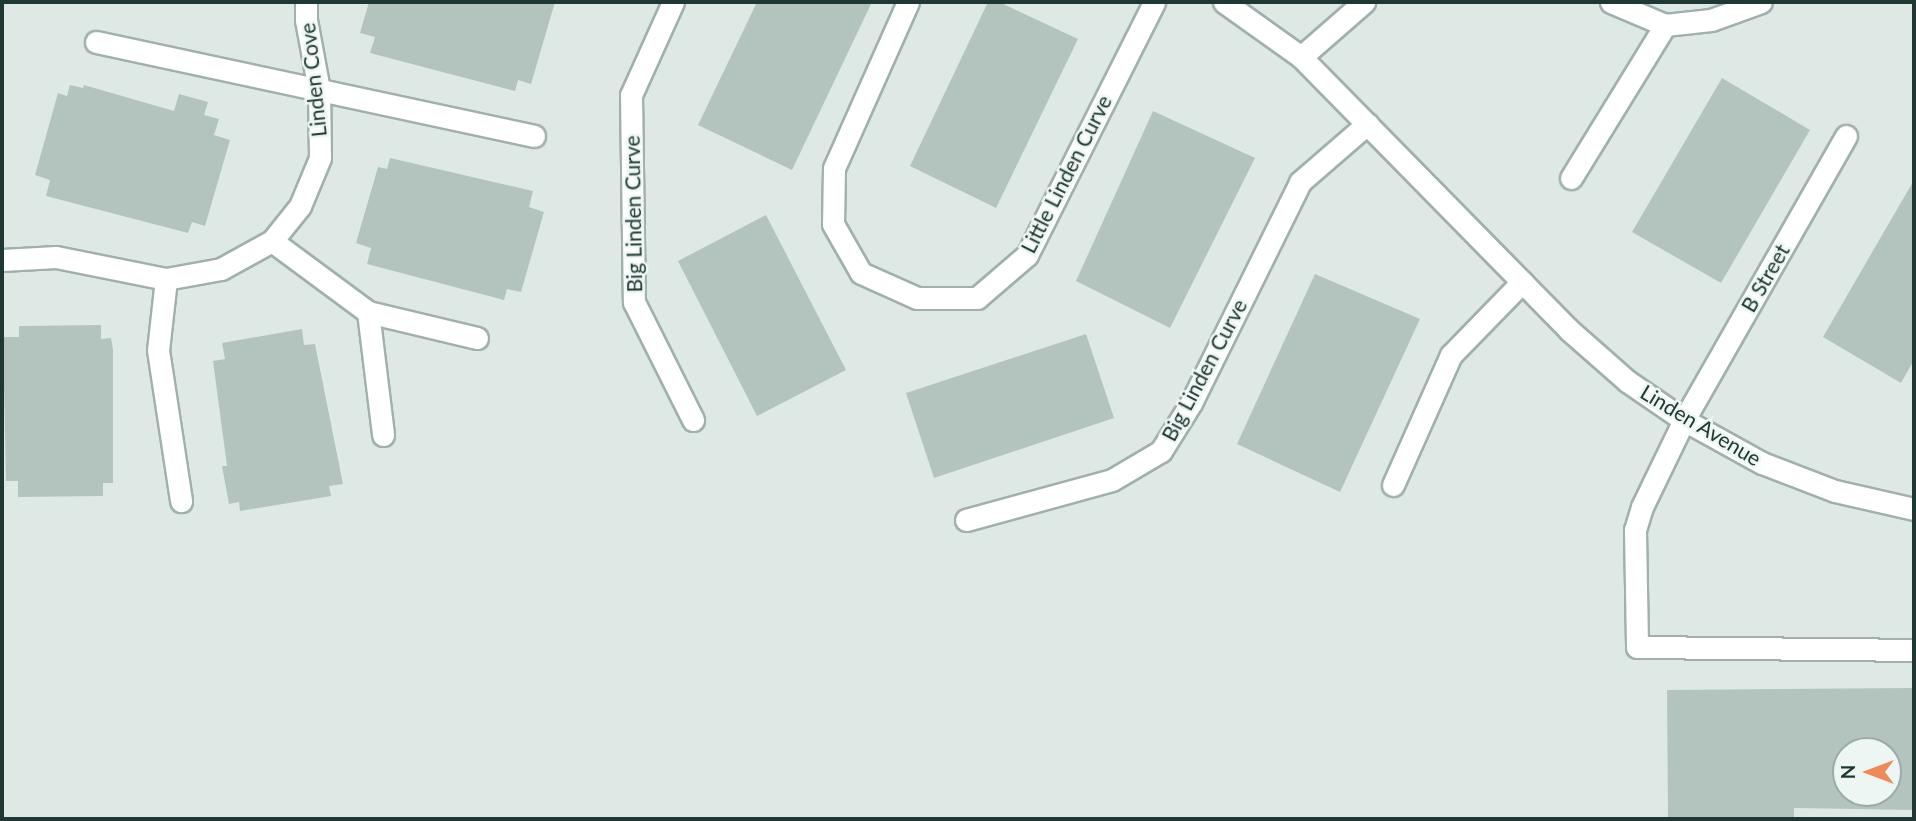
<!DOCTYPE html>
<style>
body{margin:0}
#map{position:relative;width:1916px;height:821px;overflow:hidden;background:#dee9e5;font-family:Lato,sans-serif}
div>[style]{position:absolute}
.building>*{inset:0;background:#b3c4be}
.roads{filter:drop-shadow(2px 0 #a1b0ac) drop-shadow(-2px 0 #a1b0ac) drop-shadow(0 2px #a1b0ac) drop-shadow(0 -2px #a1b0ac)}
.minor>*{height:21px;margin:-10.5px;padding:0 10.5px;transform-origin:10.5px;border-radius:10.5px;background:#fff}
span{translate:-50% -50%;white-space:nowrap;text-align:center;line-height:1.15;-webkit-text-stroke:5px #eef6f3;paint-order:stroke}
.street-label{font-size:21px;color:#203834}
.frame{position:absolute;inset:0;border:4px solid #203834;pointer-events:none}
.north{position:absolute;left:1832px;top:737px;width:70px;height:70px;box-sizing:border-box;background:#eef6f3;border:2px solid #9caaa7;border-radius:50%;rotate:270deg;font-size:19px;font-weight:700;line-height:28px;text-align:center;color:#203834}
.north::after{content:'';display:block;margin:auto;width:24px;height:32px;background:#ee8a57;clip-path:polygon(50% 0,100% 100%,50% 72%,0 100%)}
</style>
<div id="map">
<div class="building">
<div style="clip-path:polygon(369px 2px,555px 2px,531px 84px,518px 80px,515px 91px,370px 53px,375px 37px,360px 33px)"></div>
<div style="clip-path:polygon(757px 2px,872px 2px,792px 170px,698px 125px)"></div>
<div style="clip-path:polygon(988px 2px,999px 2px,1078px 39px,996px 208px,910px 166px)"></div>
<div style="clip-path:polygon(1722px 78px,1810px 130px,1721px 283px,1632px 232px)"></div>
<div style="clip-path:polygon(70px 85px,83px 88px,84px 85px,174px 111px,179px 94px,208px 102px,204px 115px,219px 119px,214px 135px,230px 140px,205px 226px,192px 222px,188px 233px,46px 196px,50px 180px,35px 175px,58px 93px,67px 96px)"></div>
<div style="clip-path:polygon(1153px 111px,1255px 158px,1170px 328px,1076px 281px)"></div>
<div style="clip-path:polygon(390px 158px,533px 191px,529px 207px,544px 212px,521px 292px,507px 289px,504px 300px,367px 264px,371px 248px,356px 243px,378px 167px,387px 169px)"></div>
<div style="clip-path:polygon(1914px 180px,1914px 360px,1901px 383px,1823px 337px)"></div>
<div style="clip-path:polygon(766px 215px,846px 370px,757px 416px,678px 261px)"></div>
<div style="clip-path:polygon(1315px 274px,1420px 319px,1340px 492px,1237px 444px)"></div>
<div style="clip-path:polygon(101px 325px,101px 339px,111px 338px,113px 350px,113px 483px,103px 483px,103px 496px,18px 497px,18px 481px,6px 481px,3px 337px,19px 337px,19px 326px)"></div>
<div style="clip-path:polygon(302px 329px,304px 345px,315px 344px,343px 484px,329px 486px,331px 496px,240px 511px,239px 502px,229px 504px,222px 466px,227px 466px,213px 361px,225px 359px,222px 343px)"></div>
<div style="clip-path:polygon(1086px 334px,1114px 418px,934px 478px,906px 393px)"></div>
<div style="clip-path:polygon(evenodd,1914px 688px,1914px 810px,1794px 808px,1794px 819px,1668px 819px,1667px 690px,1914px 688px,1846px 751px,1888px 751px,1888px 793px,1846px 793px,1846px 751px)"></div>
</div>
<div class="roads">
<div class="minor">
<div style="left:673px;top:2px;width:102px;rotate:114.3deg"></div>
<div style="left:631px;top:95px;width:207px;rotate:89.2deg"></div>
<div style="left:634px;top:302px;width:132px;rotate:63.4deg"></div>
<div style="left:908px;top:2px;width:182px;rotate:114deg"></div>
<div style="left:834px;top:168px;width:56px;rotate:91deg"></div>
<div style="left:833px;top:224px;width:56px;rotate:60.3deg"></div>
<div style="left:861px;top:273px;width:61px;rotate:24.1deg"></div>
<div style="left:917px;top:298px;width:60px"></div>
<div style="left:977px;top:298px;width:66px;rotate:-40.7deg"></div>
<div style="left:1027px;top:255px;width:283px;rotate:-63.3deg"></div>
<div style="left:1224px;top:2px;width:95px;rotate:35.5deg"></div>
<div style="left:1301px;top:57px;width:381px;rotate:45.5deg"></div>
<div style="left:1568px;top:329px;width:79px;rotate:41.4deg"></div>
<div style="left:1627px;top:381px;width:69px;rotate:34.4deg"></div>
<div style="left:1684px;top:420px;width:89px;rotate:28.9deg"></div>
<div style="left:1762px;top:463px;width:78px;rotate:21deg"></div>
<div style="left:1835px;top:491px;width:81px;rotate:12.8deg"></div>
<div style="left:1611px;top:2px;width:59px;rotate:23.1deg"></div>
<div style="left:1665px;top:25px;width:46px;rotate:-6.2deg"></div>
<div style="left:1711px;top:20px;width:53px;rotate:-19.8deg"></div>
<div style="left:96px;top:42px;width:448px;rotate:12.1deg"></div>
<div style="left:1301px;top:57px;width:84px;rotate:-41.1deg"></div>
<div style="left:1846px;top:136px;width:327px;rotate:119.7deg"></div>
<div style="left:1684px;top:420px;width:97px;rotate:115.8deg"></div>
<div style="left:1642px;top:507px;width:24px;rotate:107deg"></div>
<div style="left:1635px;top:530px;width:117px;rotate:89deg"></div>
<div style="left:1637px;top:647px;width:277px;rotate:0.6deg"></div>
<div style="left:1571px;top:178px;width:180px;rotate:-58.4deg"></div>
<div style="left:272px;top:241px;width:119px;rotate:36.5deg"></div>
<div style="left:368px;top:312px;width:124px;rotate:83deg"></div>
<div style="left:2px;top:260px;width:54px;rotate:-3.2deg"></div>
<div style="left:56px;top:257px;width:112px;rotate:11.3deg"></div>
<div style="left:166px;top:279px;width:56px;rotate:-10.3deg"></div>
<div style="left:221px;top:269px;width:58px;rotate:-28.8deg"></div>
<div style="left:272px;top:241px;width:45px;rotate:-51.3deg"></div>
<div style="left:300px;top:206px;width:52px;rotate:-67.4deg"></div>
<div style="left:320px;top:158px;width:68px;rotate:-90.8deg"></div>
<div style="left:319px;top:90px;width:71px;rotate:-100.5deg"></div>
<div style="left:306px;top:20px;width:18px;rotate:-90deg"></div>
<div style="left:166px;top:279px;width:71px;rotate:96.4deg"></div>
<div style="left:158px;top:350px;width:153px;rotate:81.3deg"></div>
<div style="left:368px;top:312px;width:112px;rotate:13.4deg"></div>
<div style="left:1393px;top:485px;width:142px;rotate:-66deg"></div>
<div style="left:1451px;top:355px;width:102px;rotate:-45.8deg"></div>
<div style="left:966px;top:520px;width:151px;rotate:-15.3deg"></div>
<div style="left:1112px;top:480px;width:57px;rotate:-30.6deg"></div>
<div style="left:1161px;top:451px;width:57px;rotate:-58deg"></div>
<div style="left:1191px;top:403px;width:246px;rotate:-63.7deg"></div>
<div style="left:1300px;top:182px;width:89px;rotate:-40.9deg"></div>
</div>
</div>
<div class="street-label">
<span style="left:313px;top:80px;rotate:-96deg">Linden Cove</span>
<span style="left:1066px;top:174px;rotate:-63deg">Little Linden Curve</span>
<span style="left:633px;top:214px;rotate:-91deg">Big Linden Curve</span>
<span style="left:1765px;top:278px;rotate:-60deg">B Street</span>
<span style="left:1204px;top:370px;rotate:-62deg">Big Linden Curve</span>
<span style="left:1701px;top:425px;rotate:31deg">Linden Avenue</span>
</div>
<div class="frame"></div>
<div class="north">N</div>
</div>
